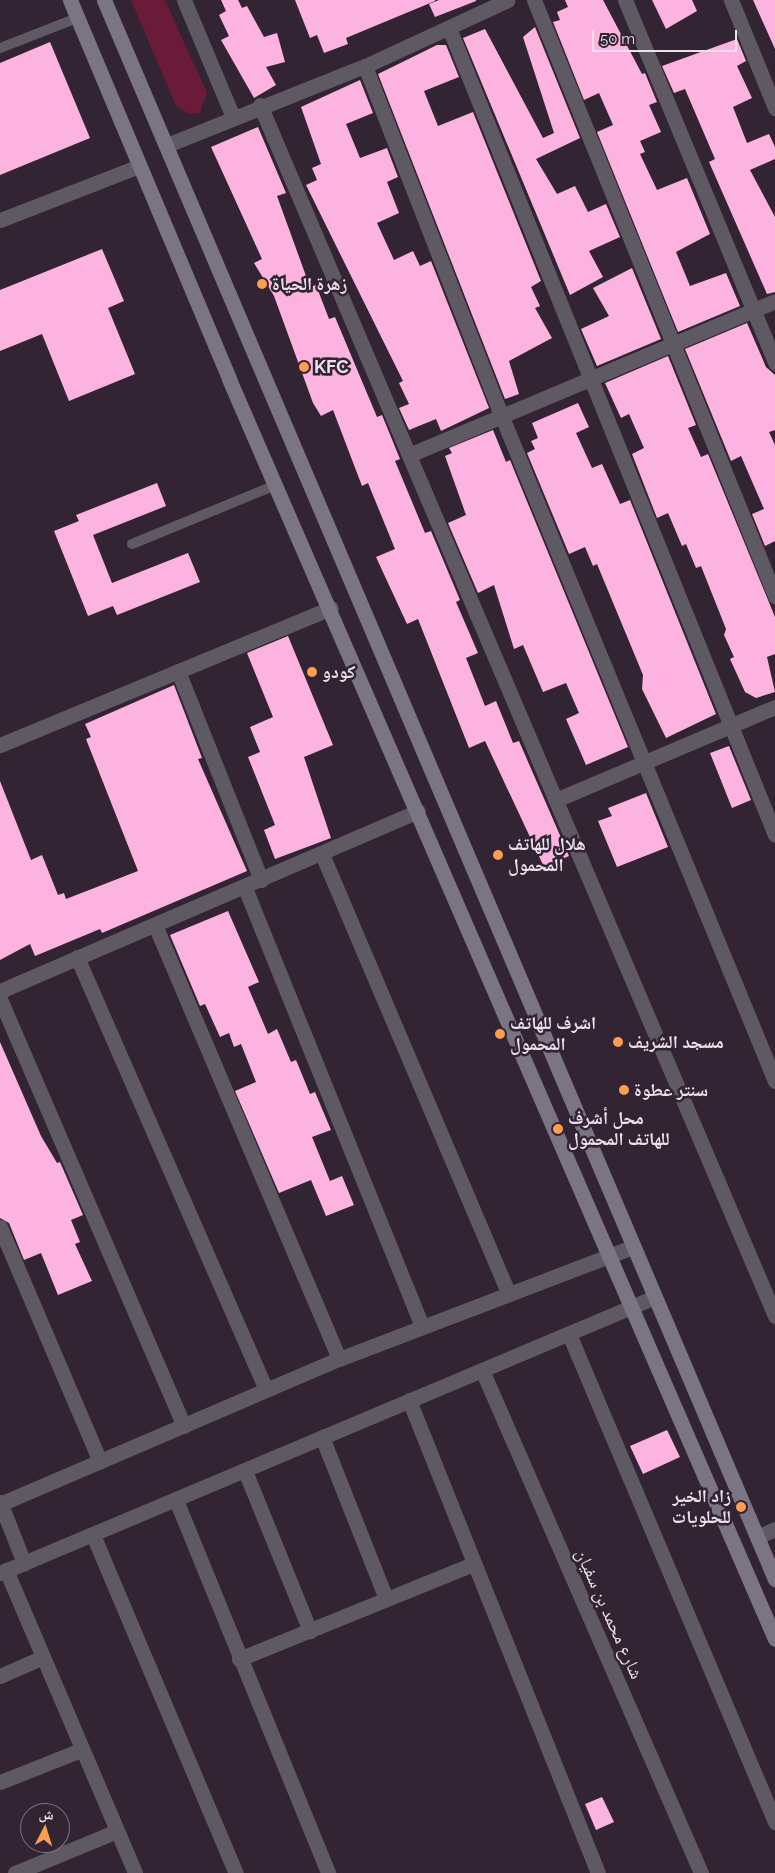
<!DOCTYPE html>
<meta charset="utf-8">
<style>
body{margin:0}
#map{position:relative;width:775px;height:1873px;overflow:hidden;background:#332434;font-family:Raleway,"Noto Naskh Arabic",sans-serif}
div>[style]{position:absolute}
.green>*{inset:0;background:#691b38}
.building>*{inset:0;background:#fdb3df}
.lane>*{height:10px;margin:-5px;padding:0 5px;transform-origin:5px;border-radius:5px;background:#5e5963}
.street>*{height:15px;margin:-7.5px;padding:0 7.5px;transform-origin:7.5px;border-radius:7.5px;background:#5e5963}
.secondary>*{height:15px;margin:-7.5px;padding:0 7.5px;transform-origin:7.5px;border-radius:7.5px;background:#7a7483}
.dots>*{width:14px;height:14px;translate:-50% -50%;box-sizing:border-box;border:2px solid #332434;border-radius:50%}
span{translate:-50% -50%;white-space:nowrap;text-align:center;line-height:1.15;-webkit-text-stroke:5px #332434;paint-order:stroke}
.poi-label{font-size:18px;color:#ece1ec;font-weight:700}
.left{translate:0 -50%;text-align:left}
.right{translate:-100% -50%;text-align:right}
.street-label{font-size:18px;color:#ece1ec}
.north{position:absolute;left:20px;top:1803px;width:50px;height:50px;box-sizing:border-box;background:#332434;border:1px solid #7d707e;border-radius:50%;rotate:5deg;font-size:14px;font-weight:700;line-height:20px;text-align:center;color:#ece1ec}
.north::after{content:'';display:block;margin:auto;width:18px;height:22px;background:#fb9e50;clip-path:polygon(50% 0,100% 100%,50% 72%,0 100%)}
.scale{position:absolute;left:592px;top:30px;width:145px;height:22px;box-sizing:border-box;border:2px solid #ece1ec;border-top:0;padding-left:6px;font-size:15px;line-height:18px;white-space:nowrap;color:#ece1ec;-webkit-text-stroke:4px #332434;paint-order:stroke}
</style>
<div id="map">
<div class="green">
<div style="clip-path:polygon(131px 0,165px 0,207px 93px,200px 113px,189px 114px,176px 106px)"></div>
</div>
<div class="building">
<div style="clip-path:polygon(221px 0,238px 0,242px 8px,247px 6px,264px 37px,277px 33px,285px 62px,266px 67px,276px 85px,254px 98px,221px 40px,229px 36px,219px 15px,226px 11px)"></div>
<div style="clip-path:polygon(295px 0,435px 0,435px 1px,346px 38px,348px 44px,324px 53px,317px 35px,310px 38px)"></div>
<div style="clip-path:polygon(439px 0,476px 0,476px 1px,435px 17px,429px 4px)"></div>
<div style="clip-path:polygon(565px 0,603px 0,642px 74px,645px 73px,657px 102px,649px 105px,661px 132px,640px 141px,645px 152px,640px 154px,657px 190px,687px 178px,710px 234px,676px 252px,690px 286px,726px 273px,740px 306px,678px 332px,597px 132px,613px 125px,599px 93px,584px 100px,553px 22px,560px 20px,557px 12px,568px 7px)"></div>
<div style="clip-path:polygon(652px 0,692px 0,697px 11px,666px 29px)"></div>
<div style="clip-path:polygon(753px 0,775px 0,775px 49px)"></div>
<div style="clip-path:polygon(535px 27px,580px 138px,536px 159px,557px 194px,575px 186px,588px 212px,606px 204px,620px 237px,589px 251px,603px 277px,570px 295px,463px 38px,485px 29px,543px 138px,554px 133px,523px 37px)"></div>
<div style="clip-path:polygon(737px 39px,746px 61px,737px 66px,752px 98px,733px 107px,747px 143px,769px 134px,775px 147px,775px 159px,750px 170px,775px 217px,775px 292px,767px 294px,709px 162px,715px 159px,685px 89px,674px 93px,662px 66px)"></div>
<div style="clip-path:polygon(50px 42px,90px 138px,0 175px,0 63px)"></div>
<div style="clip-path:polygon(437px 45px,446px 45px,459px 77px,424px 91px,438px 126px,473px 112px,541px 281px,531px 287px,540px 306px,535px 308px,552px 338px,509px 361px,519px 394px,505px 399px,378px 74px)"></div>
<div style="clip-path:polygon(360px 80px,373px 113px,346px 124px,360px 158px,387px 148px,398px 177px,387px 182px,399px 213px,377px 223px,394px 260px,413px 251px,420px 266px,431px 261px,489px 408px,441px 431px,436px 419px,409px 430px,399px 408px,409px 404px,399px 383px,403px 381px,306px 185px,317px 180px,312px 168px,321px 164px,301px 107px)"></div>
<div style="clip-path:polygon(258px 127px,286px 193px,277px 196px,310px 287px,316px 285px,329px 319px,335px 317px,377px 417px,382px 415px,400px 459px,395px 461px,425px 533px,431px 531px,460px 600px,456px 602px,478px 653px,466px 658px,485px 706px,496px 701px,513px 743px,519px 741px,569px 856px,544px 867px,485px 741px,469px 748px,418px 619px,407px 624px,376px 557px,395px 549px,368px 483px,362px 486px,333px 410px,321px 416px,313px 403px,274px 296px,254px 263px,262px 259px,211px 147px)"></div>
<div style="clip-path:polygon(102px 249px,124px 301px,108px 308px,135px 374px,69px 401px,42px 334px,0 351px,0 290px)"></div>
<div style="clip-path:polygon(632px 268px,661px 339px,597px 366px,581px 329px,609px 316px,593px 288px)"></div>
<div style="clip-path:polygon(747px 323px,766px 367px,775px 375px,775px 430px,769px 432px,775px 445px,775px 541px,765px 546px,752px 514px,764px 509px,741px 456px,731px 461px,685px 349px)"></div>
<div style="clip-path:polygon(668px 356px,696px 425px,688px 428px,701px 457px,708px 454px,775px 617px,775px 654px,767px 657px,775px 692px,756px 698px,745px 692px,730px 659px,734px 657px,724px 635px,726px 629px,701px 566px,696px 568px,686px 544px,682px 546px,668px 513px,657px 518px,632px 454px,644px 448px,629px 414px,621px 418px,605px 383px)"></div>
<div style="clip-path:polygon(578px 403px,589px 427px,576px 433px,592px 468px,602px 464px,620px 504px,630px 500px,716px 714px,666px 738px,642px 689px,643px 675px,597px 564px,593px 566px,585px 547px,569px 554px,527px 453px,535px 449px,531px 441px,538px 438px,532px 423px)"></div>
<div style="clip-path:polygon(493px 430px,506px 462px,510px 460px,628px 747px,586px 765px,566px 719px,579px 713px,566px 683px,543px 692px,523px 645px,514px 649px,494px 585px,478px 593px,448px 523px,466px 515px,445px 456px,452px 453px,449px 448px)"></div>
<div style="clip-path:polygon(157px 483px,166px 506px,93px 535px,112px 583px,188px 553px,200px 582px,117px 615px,113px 606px,88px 616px,54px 531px,79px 521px,76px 515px)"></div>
<div style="clip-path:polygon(288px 636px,333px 745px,304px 757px,331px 838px,275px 859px,264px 830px,275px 825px,248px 757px,260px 752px,250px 727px,273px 717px,247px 653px)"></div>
<div style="clip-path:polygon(174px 685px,202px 758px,198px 759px,247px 871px,102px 933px,100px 929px,35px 956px,30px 944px,0 960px,0 781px,31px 860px,42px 855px,58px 895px,64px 893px,66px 899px,138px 871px,86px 739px,91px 737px,85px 724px)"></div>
<div style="clip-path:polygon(729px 746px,751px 800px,732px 808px,710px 753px)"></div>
<div style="clip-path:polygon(646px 793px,668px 847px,617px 867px,598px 821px,612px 816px,608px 808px)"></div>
<div style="clip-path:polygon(228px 911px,259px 982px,248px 987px,268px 1034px,277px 1029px,291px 1062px,296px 1060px,310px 1094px,315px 1092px,331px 1130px,312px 1137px,330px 1181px,342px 1176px,354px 1205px,326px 1216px,311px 1180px,279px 1193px,235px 1091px,256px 1082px,241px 1044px,234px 1047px,229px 1033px,220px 1037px,205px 1004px,200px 1006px,170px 935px)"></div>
<div style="clip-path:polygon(0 1042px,41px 1136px,57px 1163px,60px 1162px,83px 1215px,71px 1220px,80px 1242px,75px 1244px,92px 1281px,58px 1295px,41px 1253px,24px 1260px,9px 1223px,0 1218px)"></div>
<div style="clip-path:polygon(667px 1430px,680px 1457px,643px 1474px,630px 1446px)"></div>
<div style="clip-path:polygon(602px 1797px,614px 1822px,596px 1830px,585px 1804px)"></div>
</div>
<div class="lane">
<div style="left:0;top:48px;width:83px;rotate:-21.3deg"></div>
<div style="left:132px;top:544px;width:156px;rotate:-22.3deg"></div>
</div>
<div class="street">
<div style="left:184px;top:0;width:127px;rotate:67.3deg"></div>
<div style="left:534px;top:0;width:643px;rotate:67.98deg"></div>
<div style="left:625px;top:0;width:393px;rotate:67.5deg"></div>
<div style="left:731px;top:0;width:117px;rotate:67.8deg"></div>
<div style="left:449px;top:28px;width:870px;rotate:68deg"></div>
<div style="left:365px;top:66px;width:377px;rotate:68.7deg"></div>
<div style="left:502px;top:417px;width:718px;rotate:67.65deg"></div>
<div style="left:260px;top:105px;width:1316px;rotate:66.96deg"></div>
<div style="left:167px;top:145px;width:213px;rotate:-21.8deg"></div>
<div style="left:365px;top:66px;width:157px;rotate:-24.8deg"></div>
<div style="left:0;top:220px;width:149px;rotate:-21.2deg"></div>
<div style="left:409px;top:455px;width:397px;rotate:-22.8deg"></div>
<div style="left:178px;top:671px;width:225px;rotate:68.3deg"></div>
<div style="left:0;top:745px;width:358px;rotate:-22.5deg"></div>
<div style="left:558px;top:799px;width:236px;rotate:-23deg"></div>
<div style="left:322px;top:854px;width:477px;rotate:67deg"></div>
<div style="left:245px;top:888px;width:472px;rotate:68deg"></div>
<div style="left:155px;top:925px;width:471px;rotate:67deg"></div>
<div style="left:77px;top:957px;width:472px;rotate:66.4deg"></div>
<div style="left:0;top:991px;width:455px;rotate:-23.3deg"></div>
<div style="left:0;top:999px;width:465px;rotate:66.7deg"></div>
<div style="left:0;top:1227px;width:255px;rotate:66.9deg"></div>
<div style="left:569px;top:1334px;width:530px;rotate:67.11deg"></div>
<div style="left:482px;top:1370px;width:549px;rotate:66.47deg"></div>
<div style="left:409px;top:1400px;width:509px;rotate:68.22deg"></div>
<div style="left:322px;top:1437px;width:174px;rotate:68.4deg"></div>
<div style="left:245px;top:1471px;width:173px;rotate:67.9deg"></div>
<div style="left:176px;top:1500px;width:403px;rotate:67.8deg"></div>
<div style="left:0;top:1502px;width:66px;rotate:68.5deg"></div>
<div style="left:0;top:1504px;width:369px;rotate:-23.2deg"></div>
<div style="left:339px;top:1359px;width:315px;rotate:-20.9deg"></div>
<div style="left:93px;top:1535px;width:367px;rotate:67.1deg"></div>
<div style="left:757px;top:1537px;width:20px;rotate:-24deg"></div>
<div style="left:6px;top:1570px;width:329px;rotate:66.9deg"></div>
<div style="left:0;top:1573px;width:711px;rotate:-22.85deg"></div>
<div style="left:239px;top:1659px;width:250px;rotate:-22.1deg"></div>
<div style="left:0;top:1676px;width:47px;rotate:-23.8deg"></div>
<div style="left:0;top:1782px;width:87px;rotate:-21.6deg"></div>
<div style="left:15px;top:1873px;width:110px;rotate:-22.4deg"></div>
</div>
<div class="secondary">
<div style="left:70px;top:0;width:411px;rotate:67.2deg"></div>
<div style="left:229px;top:379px;width:1373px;rotate:66.57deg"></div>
<div style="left:104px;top:0;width:1716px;rotate:66.98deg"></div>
</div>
<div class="dots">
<div style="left:262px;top:284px;background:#fb9e50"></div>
<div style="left:304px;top:367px;background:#fb9e50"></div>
<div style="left:312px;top:672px;background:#fb9e50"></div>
<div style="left:498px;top:855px;background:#fb9e50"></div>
<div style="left:500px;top:1034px;background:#fb9e50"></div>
<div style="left:618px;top:1042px;background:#fb9e50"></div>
<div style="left:624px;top:1090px;background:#fb9e50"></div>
<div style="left:558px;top:1129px;background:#fb9e50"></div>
<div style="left:741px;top:1507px;background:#fb9e50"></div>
</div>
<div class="poi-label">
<span class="left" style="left:272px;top:284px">زهرة الحياة</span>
<span class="left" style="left:314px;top:367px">KFC</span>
<span class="left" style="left:322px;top:672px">كودو</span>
<span class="left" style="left:508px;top:855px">هلال للهاتف<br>المحمول</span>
<span class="left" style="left:510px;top:1034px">اشرف للهاتف<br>المحمول</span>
<span class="left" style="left:628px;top:1042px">مسجد الشريف</span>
<span class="left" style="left:634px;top:1090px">سنتر عطوة</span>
<span class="left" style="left:568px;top:1129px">محل أشرف<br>للهاتف المحمول</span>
<span class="right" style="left:731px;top:1507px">زاد الخير<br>للحلويات</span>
</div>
<div class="street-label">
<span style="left:609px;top:1614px;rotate:66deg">شارع محمد بن سفيان</span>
</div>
<div class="north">ش</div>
<div class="scale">50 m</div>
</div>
